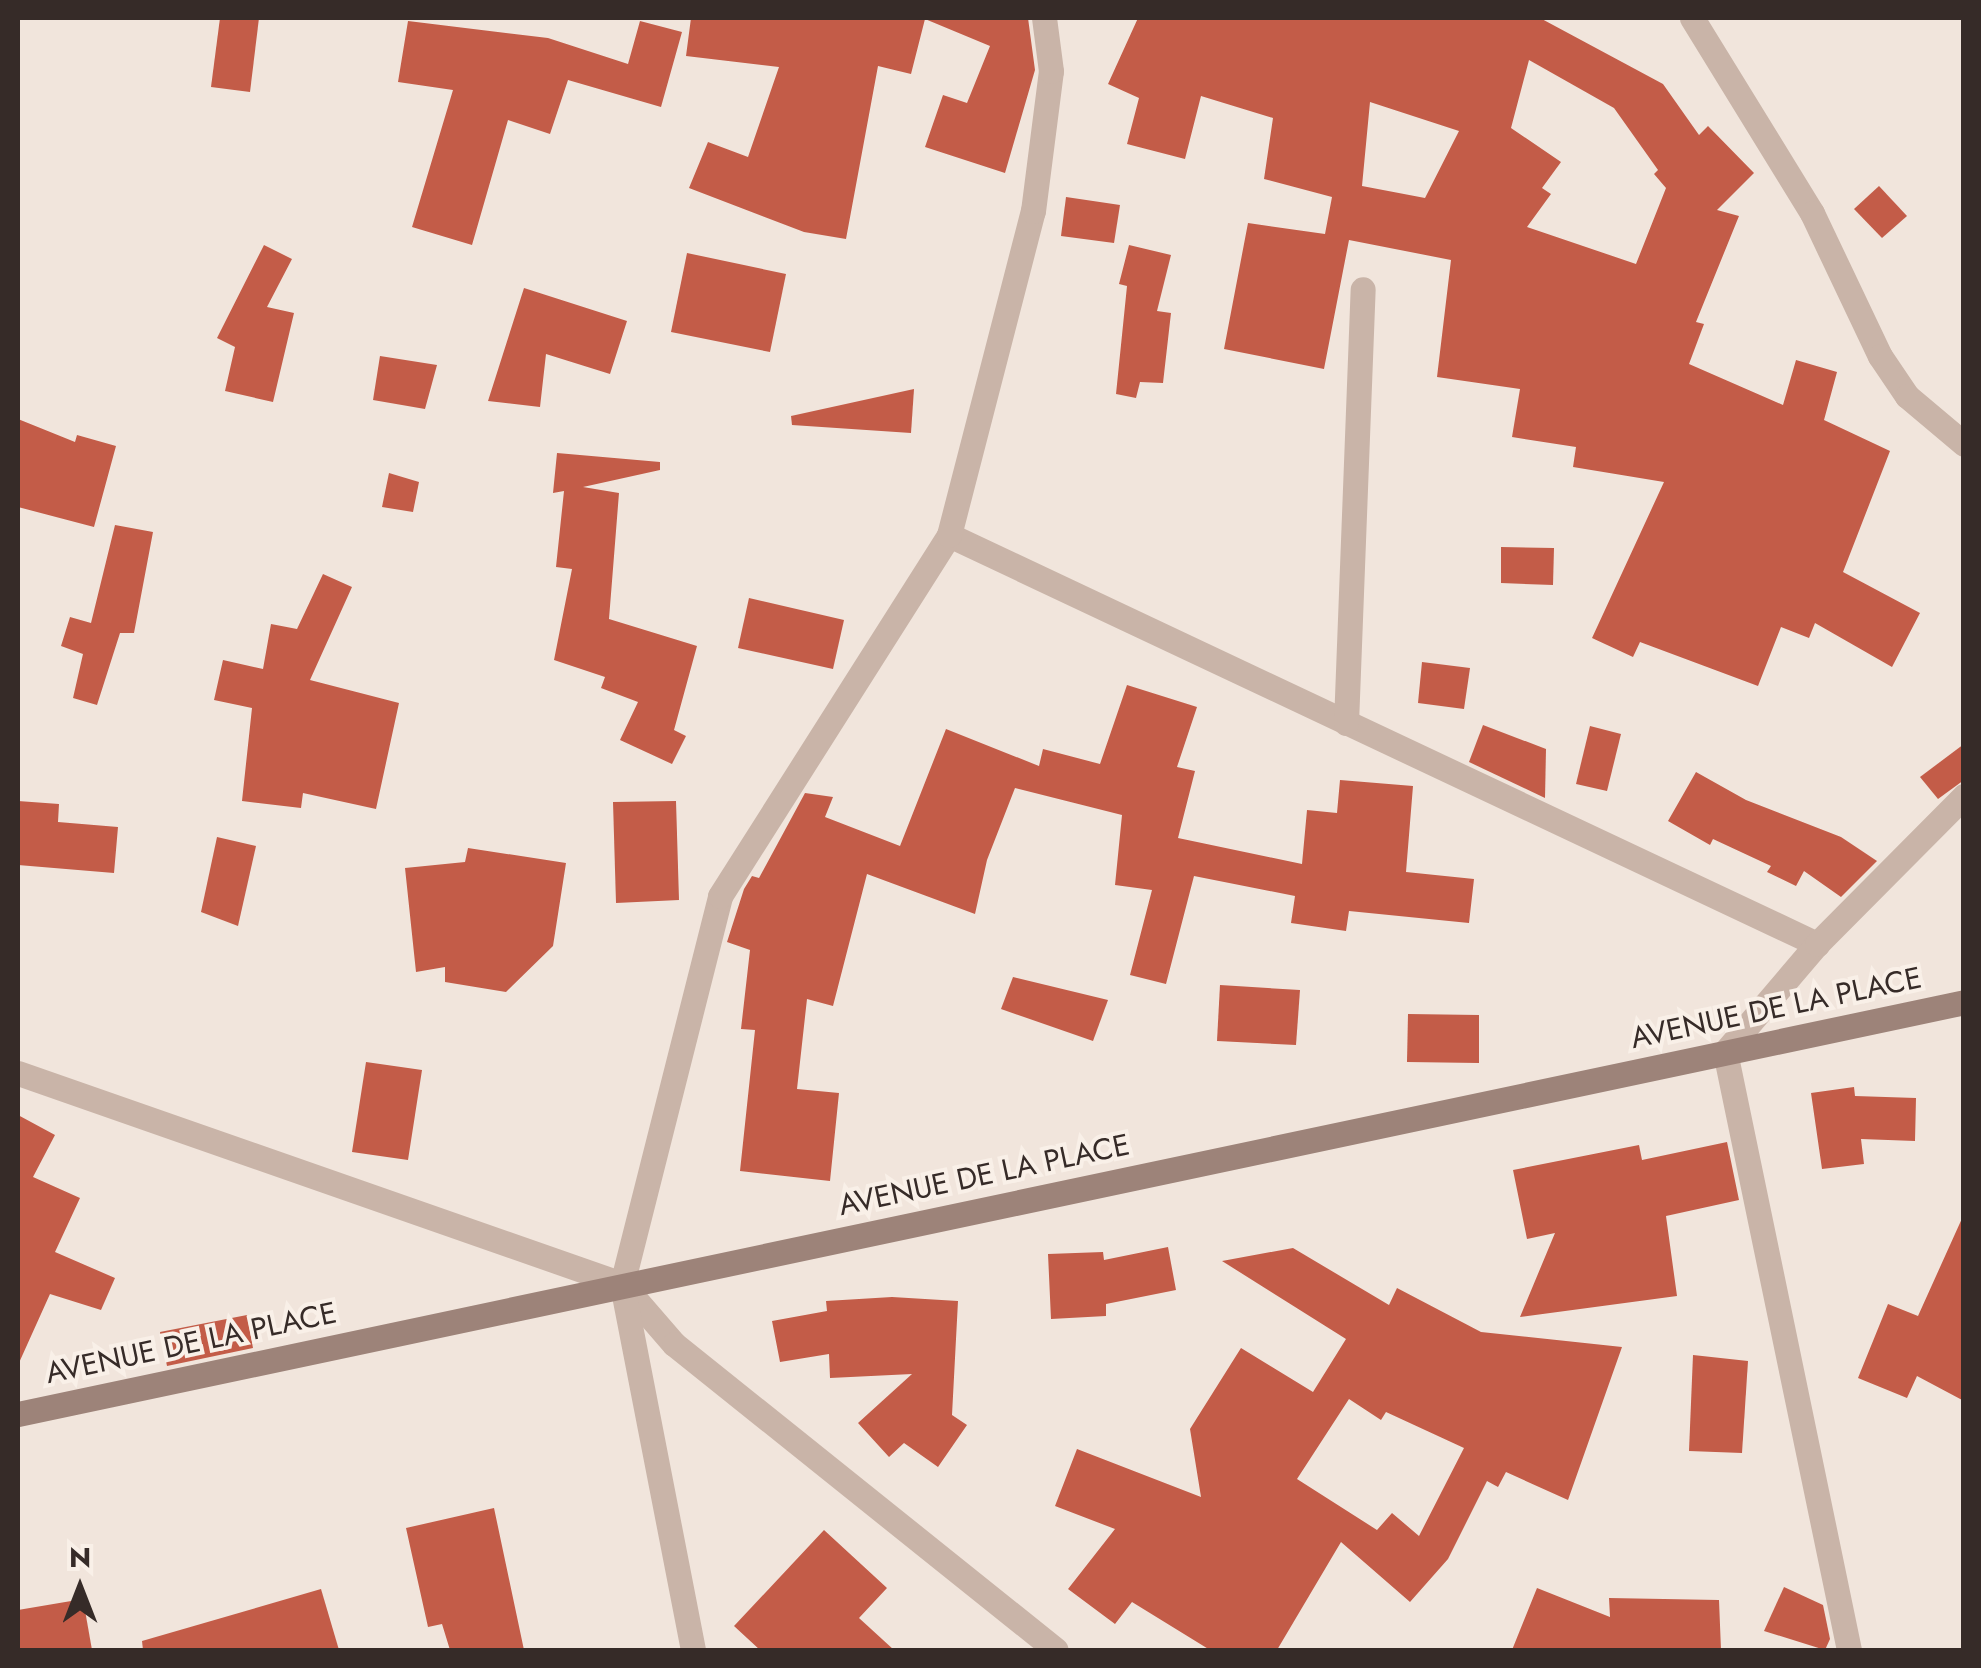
<!DOCTYPE html>
<style>
body{margin:0}
#map{position:relative;width:1981px;height:1668px;overflow:hidden;background:#f1e5dc;font-family:Jost,sans-serif}
div>[style]{position:absolute}
.building>*{inset:0;background:#c35c48}
.street>*{height:25px;margin:-12.5px;padding:0 12.5px;transform-origin:12.5px;border-radius:12.5px;background:#c9b4a8}
.secondary>*{height:25px;margin:-12.5px;padding:0 12.5px;transform-origin:12.5px;border-radius:12.5px;background:#9d8379}
span{translate:-50% -50%;white-space:nowrap;text-align:center;line-height:1.15;-webkit-text-stroke:8px #f9f0e8;paint-order:stroke}
.street-label{font-size:30px;color:#362b28}
.frame{position:absolute;inset:0;border:20px solid #362b28;pointer-events:none}
.north{position:absolute;left:30px;top:1538px;width:100px;height:100px;-webkit-text-stroke:8px #f9f0e8;paint-order:stroke;rotate:0deg;font-size:28px;font-weight:700;line-height:40px;text-align:center;color:#362b28}
.north::after{content:'';display:block;margin:auto;width:35px;height:45px;background:#362b28;clip-path:polygon(50% 0,100% 100%,50% 72%,0 100%)}
</style>
<div id="map">
<div class="building">
<div style="clip-path:polygon(220px 18px,259px 18px,250px 92px,211px 87px)"></div>
<div style="clip-path:polygon(691px 18px,1028px 18px,1035px 70px,1005px 173px,925px 147px,943px 95px,967px 103px,990px 46px,925px 19px,911px 74px,878px 66px,846px 239px,804px 232px,689px 188px,708px 142px,748px 157px,779px 67px,686px 56px)"></div>
<div style="clip-path:polygon(evenodd,1138px 18px,1540px 18px,1663px 84px,1699px 135px,1708px 126px,1754px 173px,1717px 210px,1739px 216px,1696px 322px,1704px 324px,1689px 364px,1783px 405px,1796px 360px,1837px 372px,1824px 420px,1890px 451px,1843px 572px,1920px 613px,1892px 667px,1815px 623px,1809px 638px,1781px 627px,1758px 686px,1640px 642px,1633px 657px,1592px 638px,1664px 482px,1573px 467px,1576px 447px,1512px 437px,1520px 389px,1437px 377px,1451px 260px,1349px 240px,1324px 369px,1224px 349px,1248px 223px,1325px 234px,1332px 197px,1264px 179px,1273px 118px,1201px 96px,1185px 159px,1127px 144px,1139px 98px,1108px 84px,1138px 18px,1529px 60px,1614px 108px,1658px 170px,1654px 174px,1666px 188px,1636px 264px,1527px 227px,1551px 194px,1542px 188px,1561px 162px,1511px 128px,1529px 60px,1138px 18px,1370px 102px,1459px 131px,1425px 198px,1362px 186px,1370px 102px)"></div>
<div style="clip-path:polygon(408px 21px,548px 38px,628px 64px,640px 21px,682px 32px,661px 107px,568px 80px,550px 134px,508px 120px,472px 245px,412px 227px,453px 90px,398px 82px)"></div>
<div style="clip-path:polygon(1879px 186px,1907px 216px,1882px 238px,1854px 209px)"></div>
<div style="clip-path:polygon(1066px 197px,1120px 205px,1114px 243px,1061px 236px)"></div>
<div style="clip-path:polygon(264px 245px,292px 259px,267px 307px,294px 313px,273px 402px,225px 391px,235px 347px,217px 338px)"></div>
<div style="clip-path:polygon(1129px 245px,1171px 255px,1157px 311px,1171px 313px,1163px 383px,1140px 382px,1136px 398px,1116px 394px,1127px 286px,1119px 284px)"></div>
<div style="clip-path:polygon(687px 253px,786px 274px,770px 352px,671px 332px)"></div>
<div style="clip-path:polygon(524px 288px,627px 321px,610px 374px,546px 354px,540px 407px,488px 401px)"></div>
<div style="clip-path:polygon(380px 356px,437px 365px,425px 409px,373px 400px)"></div>
<div style="clip-path:polygon(914px 389px,911px 433px,792px 425px,791px 416px)"></div>
<div style="clip-path:polygon(18px 419px,75px 442px,77px 435px,116px 446px,94px 527px,18px 507px)"></div>
<div style="clip-path:polygon(557px 453px,660px 462px,660px 470px,583px 487px,619px 493px,609px 619px,697px 646px,674px 730px,686px 736px,672px 764px,620px 740px,638px 702px,601px 688px,605px 677px,554px 660px,572px 569px,556px 567px,564px 491px,553px 493px)"></div>
<div style="clip-path:polygon(389px 473px,419px 482px,413px 512px,382px 507px)"></div>
<div style="clip-path:polygon(115px 525px,153px 532px,134px 633px,120px 633px,97px 705px,73px 698px,83px 654px,61px 646px,70px 617px,91px 623px)"></div>
<div style="clip-path:polygon(1501px 547px,1554px 548px,1553px 585px,1501px 583px)"></div>
<div style="clip-path:polygon(323px 574px,352px 587px,310px 680px,399px 703px,376px 809px,303px 793px,301px 808px,242px 801px,252px 708px,214px 700px,223px 660px,263px 669px,271px 624px,297px 629px)"></div>
<div style="clip-path:polygon(749px 598px,844px 620px,833px 669px,738px 648px)"></div>
<div style="clip-path:polygon(1422px 662px,1470px 668px,1464px 709px,1418px 703px)"></div>
<div style="clip-path:polygon(1127px 685px,1197px 707px,1177px 767px,1195px 771px,1178px 838px,1302px 864px,1307px 810px,1337px 813px,1340px 780px,1413px 786px,1406px 872px,1474px 879px,1469px 923px,1349px 911px,1346px 931px,1291px 923px,1295px 896px,1194px 876px,1166px 984px,1130px 975px,1152px 890px,1115px 885px,1122px 815px,1015px 788px,987px 860px,975px 914px,867px 874px,833px 1006px,807px 999px,797px 1089px,839px 1093px,830px 1181px,740px 1171px,755px 1030px,741px 1029px,750px 950px,727px 942px,744px 889px,752px 876px,759px 878px,805px 793px,833px 797px,825px 817px,900px 846px,946px 729px,1039px 766px,1043px 749px,1100px 764px)"></div>
<div style="clip-path:polygon(1483px 725px,1546px 749px,1545px 798px,1469px 762px)"></div>
<div style="clip-path:polygon(1590px 726px,1621px 734px,1607px 791px,1576px 784px)"></div>
<div style="clip-path:polygon(1964px 744px,1964px 780px,1938px 799px,1920px 777px)"></div>
<div style="clip-path:polygon(1696px 772px,1746px 800px,1841px 837px,1877px 861px,1841px 897px,1804px 871px,1796px 886px,1767px 872px,1771px 866px,1713px 839px,1710px 845px,1668px 821px)"></div>
<div style="clip-path:polygon(18px 801px,59px 804px,58px 822px,118px 827px,114px 873px,18px 865px)"></div>
<div style="clip-path:polygon(676px 801px,679px 900px,616px 903px,613px 802px)"></div>
<div style="clip-path:polygon(217px 837px,256px 846px,238px 926px,201px 912px)"></div>
<div style="clip-path:polygon(468px 848px,566px 863px,553px 946px,506px 992px,445px 982px,445px 967px,416px 972px,405px 868px,465px 862px)"></div>
<div style="clip-path:polygon(1013px 977px,1108px 1000px,1093px 1041px,1001px 1009px)"></div>
<div style="clip-path:polygon(1220px 985px,1300px 990px,1296px 1045px,1217px 1041px)"></div>
<div style="clip-path:polygon(1408px 1014px,1479px 1015px,1479px 1063px,1407px 1062px)"></div>
<div style="clip-path:polygon(366px 1062px,422px 1070px,408px 1160px,352px 1152px)"></div>
<div style="clip-path:polygon(1854px 1087px,1855px 1096px,1916px 1098px,1915px 1141px,1861px 1139px,1864px 1164px,1822px 1169px,1811px 1093px)"></div>
<div style="clip-path:polygon(18px 1115px,55px 1135px,33px 1177px,80px 1198px,55px 1252px,115px 1278px,101px 1310px,50px 1294px,18px 1365px)"></div>
<div style="clip-path:polygon(1727px 1142px,1739px 1200px,1666px 1216px,1677px 1296px,1520px 1317px,1555px 1233px,1527px 1239px,1513px 1170px,1639px 1145px,1642px 1160px)"></div>
<div style="clip-path:polygon(1964px 1214px,1964px 1401px,1917px 1376px,1907px 1398px,1858px 1378px,1888px 1304px,1918px 1316px)"></div>
<div style="clip-path:polygon(1168px 1247px,1176px 1290px,1106px 1304px,1106px 1316px,1051px 1319px,1048px 1254px,1103px 1252px,1104px 1260px)"></div>
<div style="clip-path:polygon(evenodd,1293px 1248px,1389px 1305px,1397px 1288px,1481px 1332px,1622px 1347px,1568px 1500px,1506px 1472px,1498px 1487px,1487px 1481px,1448px 1559px,1410px 1602px,1341px 1542px,1277px 1650px,1210px 1650px,1132px 1602px,1115px 1624px,1068px 1589px,1115px 1529px,1055px 1506px,1077px 1449px,1201px 1497px,1190px 1429px,1241px 1348px,1313px 1392px,1346px 1339px,1222px 1261px,1293px 1248px,1349px 1399px,1381px 1420px,1386px 1412px,1464px 1448px,1419px 1536px,1392px 1513px,1377px 1530px,1297px 1479px,1349px 1399px)"></div>
<div style="clip-path:polygon(892px 1297px,958px 1301px,952px 1415px,967px 1425px,938px 1467px,904px 1443px,889px 1457px,858px 1423px,912px 1374px,830px 1378px,829px 1354px,780px 1362px,772px 1321px,827px 1311px,826px 1301px)"></div>
<div style="clip-path:polygon(247px 1315px,253px 1348px,167px 1366px,160px 1332px)"></div>
<div style="clip-path:polygon(1693px 1355px,1748px 1361px,1742px 1453px,1689px 1451px)"></div>
<div style="clip-path:polygon(494px 1508px,524px 1650px,450px 1650px,442px 1624px,428px 1627px,406px 1528px)"></div>
<div style="clip-path:polygon(824px 1530px,887px 1588px,859px 1618px,894px 1650px,760px 1650px,734px 1626px)"></div>
<div style="clip-path:polygon(1784px 1587px,1823px 1605px,1830px 1639px,1825px 1650px,1764px 1631px)"></div>
<div style="clip-path:polygon(1537px 1588px,1610px 1617px,1609px 1598px,1719px 1600px,1721px 1650px,1512px 1650px)"></div>
<div style="clip-path:polygon(321px 1589px,339px 1650px,143px 1650px,142px 1641px)"></div>
<div style="clip-path:polygon(83px 1599px,92px 1650px,18px 1650px,18px 1610px)"></div>
</div>
<div class="street">
<div style="left:1692px;top:18px;width:229px;rotate:58.4deg"></div>
<div style="left:1812px;top:213px;width:158px;rotate:64.6deg"></div>
<div style="left:1880px;top:356px;width:48px;rotate:56deg"></div>
<div style="left:1907px;top:396px;width:75px;rotate:40.1deg"></div>
<div style="left:949px;top:535px;width:960px;rotate:25.23deg"></div>
<div style="left:1346px;top:723px;width:434px;rotate:-87.8deg"></div>
<div style="left:18px;top:1073px;width:640px;rotate:19.26deg"></div>
<div style="left:622px;top:1284px;width:79px;rotate:49.1deg"></div>
<div style="left:674px;top:1344px;width:489px;rotate:38.7deg"></div>
<div style="left:693px;top:1650px;width:373px;rotate:-101deg"></div>
<div style="left:622px;top:1284px;width:400px;rotate:-75.8deg"></div>
<div style="left:720px;top:896px;width:428px;rotate:-57.6deg"></div>
<div style="left:949px;top:535px;width:335px;rotate:-75.5deg"></div>
<div style="left:1033px;top:211px;width:141px;rotate:-82.7deg"></div>
<div style="left:1051px;top:71px;width:53px;rotate:-97.5deg"></div>
<div style="left:1849px;top:1650px;width:611px;rotate:-101.71deg"></div>
<div style="left:1725px;top:1052px;width:142px;rotate:-49.6deg"></div>
<div style="left:1817px;top:944px;width:209px;rotate:-45.2deg"></div>
</div>
<div class="secondary">
<div style="left:18px;top:1414px;width:1989px;rotate:-11.95deg"></div>
</div>
<div class="street-label">
<span style="left:1776px;top:1008px;rotate:-12deg">AVENUE DE LA PLACE</span>
<span style="left:984px;top:1175px;rotate:-12deg">AVENUE DE LA PLACE</span>
<span style="left:191px;top:1343px;rotate:-12deg">AVENUE DE LA PLACE</span>
</div>
<div class="frame"></div>
<div class="north">N</div>
</div>
